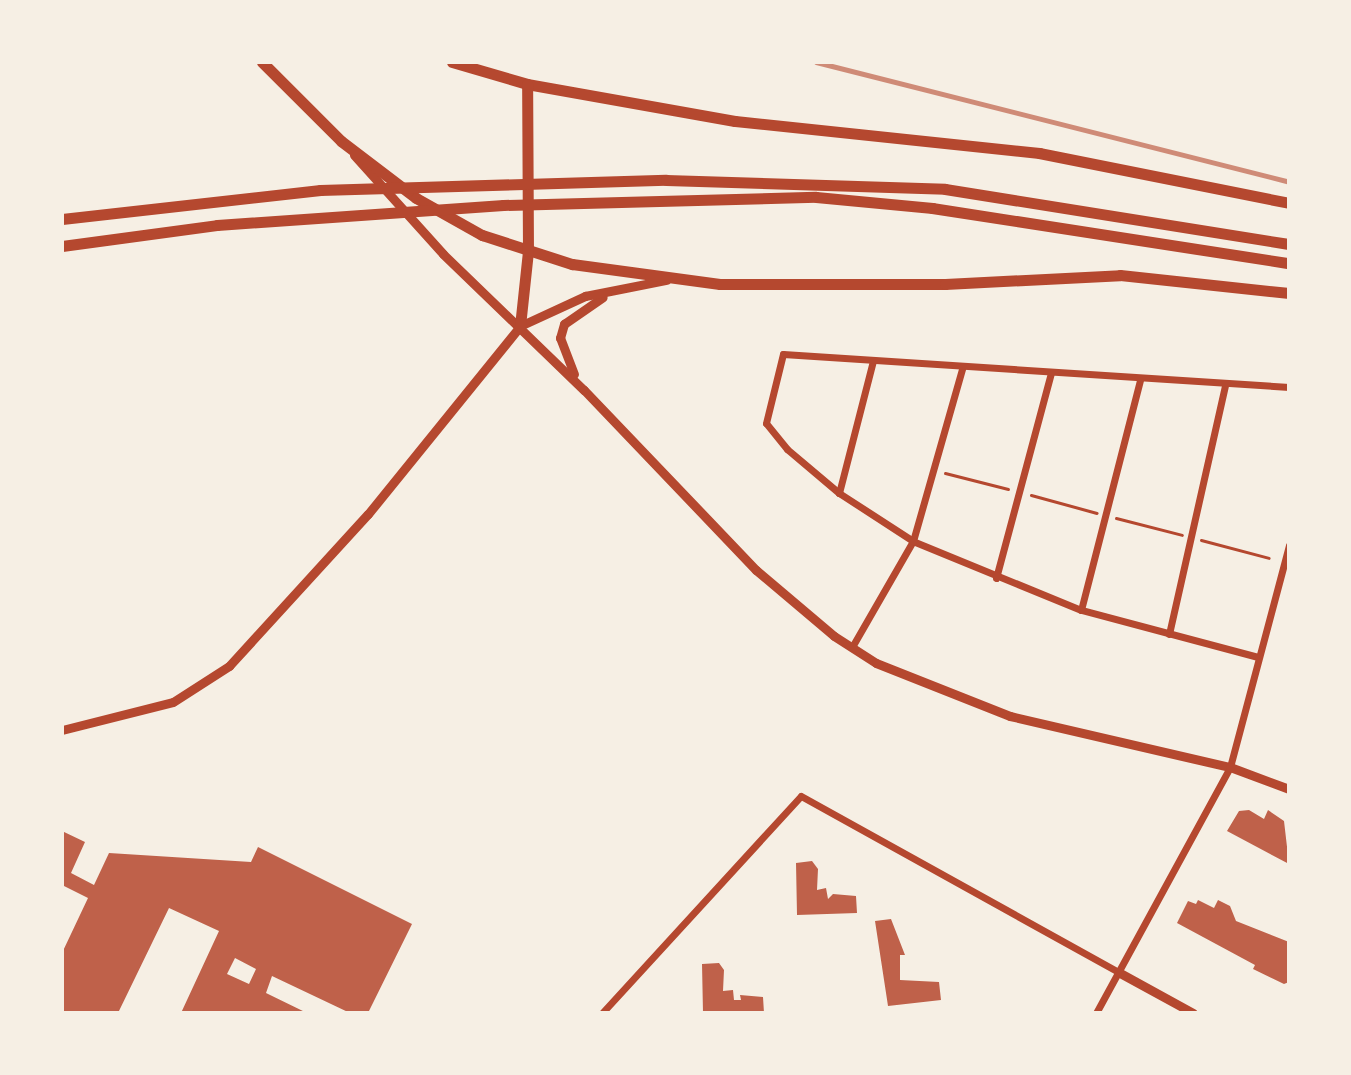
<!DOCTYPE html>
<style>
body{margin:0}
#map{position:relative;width:1351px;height:1075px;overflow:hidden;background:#f6efe4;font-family:Figtree,sans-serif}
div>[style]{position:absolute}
.building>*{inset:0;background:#bf614a}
.path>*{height:3px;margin:-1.5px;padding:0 1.5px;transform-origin:1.5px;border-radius:1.5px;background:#b5482f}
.minor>*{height:7px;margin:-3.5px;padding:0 3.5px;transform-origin:3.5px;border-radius:3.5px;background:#b5482f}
.tertiary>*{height:9px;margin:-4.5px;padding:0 4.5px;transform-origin:4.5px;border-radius:4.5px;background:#b5482f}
.primary>*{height:11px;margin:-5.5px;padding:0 5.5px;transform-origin:5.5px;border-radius:5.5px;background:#b5482f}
.trunk>*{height:11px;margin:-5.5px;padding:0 5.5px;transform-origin:5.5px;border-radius:5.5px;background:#b5482f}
.rail>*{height:5px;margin:-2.5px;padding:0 2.5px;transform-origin:2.5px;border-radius:2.5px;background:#cf8b77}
span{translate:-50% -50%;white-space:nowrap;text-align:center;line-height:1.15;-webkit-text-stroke:6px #f6efe4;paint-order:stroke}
.frame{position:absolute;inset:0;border:64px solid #f6efe4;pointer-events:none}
</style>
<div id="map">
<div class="building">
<div style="clip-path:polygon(1249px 810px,1264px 819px,1268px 810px,1284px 821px,1289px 864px,1227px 831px,1239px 811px)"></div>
<div style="clip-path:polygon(evenodd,62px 831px,85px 842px,71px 873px,94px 885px,109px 853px,251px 862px,258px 847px,412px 924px,368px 1013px,350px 1013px,272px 976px,266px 993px,307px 1013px,181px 1013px,219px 931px,169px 908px,118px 1013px,62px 1013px,62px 953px,88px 898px,62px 885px,62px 831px,235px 958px,256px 969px,249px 984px,227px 974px,235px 958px)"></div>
<div style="clip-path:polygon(812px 861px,818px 869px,817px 890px,826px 888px,828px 899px,833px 894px,856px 896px,857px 913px,797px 915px,796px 863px)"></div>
<div style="clip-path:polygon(1198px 900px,1214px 908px,1218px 900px,1230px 906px,1236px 921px,1289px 942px,1289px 982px,1284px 984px,1253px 969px,1255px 965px,1177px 923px,1188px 901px,1196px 904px)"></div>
<div style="clip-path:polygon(891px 919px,905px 955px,900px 955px,900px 980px,939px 982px,941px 1000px,888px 1006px,875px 921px)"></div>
<div style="clip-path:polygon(719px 963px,724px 970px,723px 991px,733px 990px,734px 1000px,741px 1000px,740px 995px,763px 997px,764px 1013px,703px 1013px,702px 964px)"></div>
</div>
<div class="path">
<div style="left:945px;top:473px;width:65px;rotate:14.3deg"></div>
<div style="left:1031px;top:495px;width:68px;rotate:15.3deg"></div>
<div style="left:1116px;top:518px;width:68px;rotate:14.4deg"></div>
<div style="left:1201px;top:540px;width:70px;rotate:14.8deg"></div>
</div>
<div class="minor">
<div style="left:839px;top:493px;width:136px;rotate:-75.6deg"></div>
<div style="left:996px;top:578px;width:212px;rotate:-75deg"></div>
<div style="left:1081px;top:610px;width:237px;rotate:-75.6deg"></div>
<div style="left:1169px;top:634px;width:255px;rotate:-77.3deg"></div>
<div style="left:852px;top:647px;width:122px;rotate:-60.1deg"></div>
<div style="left:913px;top:541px;width:182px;rotate:-74.1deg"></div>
<div style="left:1258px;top:657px;width:183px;rotate:-165.1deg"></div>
<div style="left:1081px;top:610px;width:182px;rotate:-157.7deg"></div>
<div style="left:913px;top:541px;width:88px;rotate:-147deg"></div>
<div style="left:839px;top:493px;width:68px;rotate:-139.8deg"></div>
<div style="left:787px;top:449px;width:33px;rotate:-129deg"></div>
<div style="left:766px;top:423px;width:71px;rotate:-76.2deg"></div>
<div style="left:783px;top:354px;width:507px;rotate:3.73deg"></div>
<div style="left:602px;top:1013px;width:294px;rotate:-47.5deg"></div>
<div style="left:801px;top:796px;width:365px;rotate:29deg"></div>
<div style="left:1096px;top:1013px;width:280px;rotate:-61.4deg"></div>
<div style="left:1230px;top:767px;width:230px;rotate:-75.1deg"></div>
</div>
<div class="tertiary">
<div style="left:354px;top:155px;width:133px;rotate:48deg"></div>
<div style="left:443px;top:254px;width:196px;rotate:44deg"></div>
<div style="left:584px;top:390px;width:249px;rotate:46.3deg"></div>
<div style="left:756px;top:570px;width:102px;rotate:40.2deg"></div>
<div style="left:834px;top:636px;width:50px;rotate:32.7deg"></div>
<div style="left:876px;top:663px;width:144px;rotate:21.6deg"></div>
<div style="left:1010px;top:716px;width:226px;rotate:13.1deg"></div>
<div style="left:1230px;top:767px;width:63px;rotate:20.4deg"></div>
<div style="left:574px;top:374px;width:39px;rotate:-111deg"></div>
<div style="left:560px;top:338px;width:15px;rotate:-74deg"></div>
<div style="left:564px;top:324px;width:47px;rotate:-34.7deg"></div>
<div style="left:62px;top:730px;width:114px;rotate:-14.2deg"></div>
<div style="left:173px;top:702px;width:67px;rotate:-32.7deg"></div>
<div style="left:229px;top:666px;width:206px;rotate:-47.6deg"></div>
<div style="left:368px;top:514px;width:242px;rotate:-51deg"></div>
<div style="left:520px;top:326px;width:72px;rotate:-24.8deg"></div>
<div style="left:585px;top:296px;width:83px;rotate:-11.2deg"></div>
<div style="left:1120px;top:973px;width:83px;rotate:28.7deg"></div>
</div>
<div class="primary">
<div style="left:262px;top:62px;width:112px;rotate:45deg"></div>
<div style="left:341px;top:141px;width:94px;rotate:37.2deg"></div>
<div style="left:416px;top:198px;width:76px;rotate:29.3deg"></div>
<div style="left:482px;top:235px;width:95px;rotate:17.9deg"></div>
<div style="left:572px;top:264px;width:149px;rotate:7.7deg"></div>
<div style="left:720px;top:284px;width:225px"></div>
<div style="left:945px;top:284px;width:175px;rotate:-2.9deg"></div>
<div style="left:1120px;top:275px;width:170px;rotate:6.1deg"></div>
<div style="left:452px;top:62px;width:78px;rotate:16.3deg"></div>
<div style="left:527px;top:84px;width:211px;rotate:10.1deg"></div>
<div style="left:735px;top:121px;width:306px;rotate:6deg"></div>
<div style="left:1039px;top:153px;width:255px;rotate:11.3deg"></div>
<div style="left:520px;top:326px;width:75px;rotate:-83.9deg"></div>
<div style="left:528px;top:251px;width:167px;rotate:-90.3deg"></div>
</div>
<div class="trunk">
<div style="left:62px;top:219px;width:260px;rotate:-6.4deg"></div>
<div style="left:320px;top:190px;width:346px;rotate:-1.7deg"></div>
<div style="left:666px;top:180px;width:279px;rotate:1.8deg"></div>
<div style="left:945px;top:189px;width:348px;rotate:9.1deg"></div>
<div style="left:62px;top:246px;width:156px;rotate:-7.7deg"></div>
<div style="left:217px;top:225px;width:287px;rotate:-4deg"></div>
<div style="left:503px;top:205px;width:313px;rotate:-1.5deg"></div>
<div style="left:816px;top:197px;width:117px;rotate:5.4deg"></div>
<div style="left:932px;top:208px;width:361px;rotate:8.8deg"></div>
</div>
<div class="rail">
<div style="left:816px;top:62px;width:488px;rotate:14.2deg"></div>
</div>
<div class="frame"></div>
</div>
